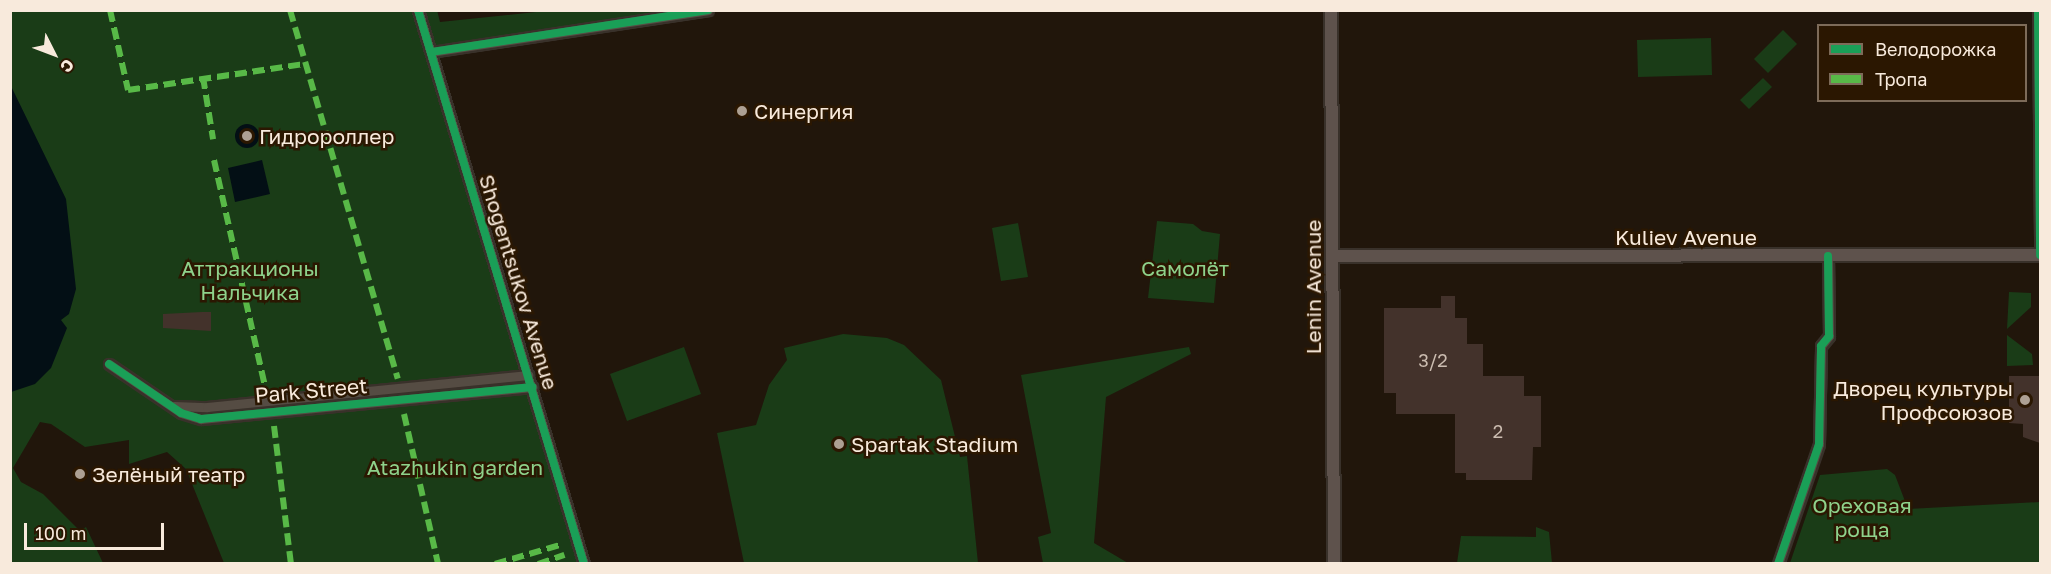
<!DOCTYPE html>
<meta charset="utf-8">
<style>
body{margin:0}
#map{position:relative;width:2051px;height:574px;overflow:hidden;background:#21160b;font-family:"Golos Text",sans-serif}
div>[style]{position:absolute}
.green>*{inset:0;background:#1a3c17}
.water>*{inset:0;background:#030f15}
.round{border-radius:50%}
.building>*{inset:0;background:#43322b}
.roads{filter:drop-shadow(2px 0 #39312a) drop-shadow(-2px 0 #39312a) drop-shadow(0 2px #39312a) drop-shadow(0 -2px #39312a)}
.minor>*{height:9px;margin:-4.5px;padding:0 4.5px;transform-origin:4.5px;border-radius:4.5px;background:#554c43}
.major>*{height:12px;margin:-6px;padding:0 6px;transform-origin:6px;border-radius:6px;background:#5e524c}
.quiet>*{height:6px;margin-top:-3px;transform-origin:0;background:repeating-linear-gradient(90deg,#58b947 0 12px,transparent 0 18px)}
.cycleway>*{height:8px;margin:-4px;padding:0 4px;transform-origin:4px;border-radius:4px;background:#1a9f57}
.dots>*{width:16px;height:16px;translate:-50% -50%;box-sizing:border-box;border:3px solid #2b1701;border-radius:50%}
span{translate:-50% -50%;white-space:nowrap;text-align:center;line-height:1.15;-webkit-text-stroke:5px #2b1701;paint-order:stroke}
.number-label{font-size:18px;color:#cbbcb0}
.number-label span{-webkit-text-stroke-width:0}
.poi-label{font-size:21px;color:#f8eadc}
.left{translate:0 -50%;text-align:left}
.right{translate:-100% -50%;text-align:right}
.street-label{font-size:21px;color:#f8eadc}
.park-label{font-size:21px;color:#8ed28b}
.frame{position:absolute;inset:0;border:12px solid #f8eadc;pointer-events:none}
.legend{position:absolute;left:1817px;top:24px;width:210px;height:78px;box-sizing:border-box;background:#2b1701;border:2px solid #7d6b59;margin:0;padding:8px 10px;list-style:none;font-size:18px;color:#f8eadc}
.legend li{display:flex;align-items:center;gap:12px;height:30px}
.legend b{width:30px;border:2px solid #7d6b59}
.north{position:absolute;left:24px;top:24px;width:60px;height:60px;-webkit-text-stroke:4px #2b1701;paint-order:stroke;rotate:132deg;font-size:16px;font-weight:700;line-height:24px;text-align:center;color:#f8eadc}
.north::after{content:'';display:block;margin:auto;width:21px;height:27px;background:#f8eadc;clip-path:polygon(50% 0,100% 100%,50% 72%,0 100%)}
.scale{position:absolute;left:24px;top:523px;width:140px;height:27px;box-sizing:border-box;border:3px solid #f8eadc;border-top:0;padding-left:8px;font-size:18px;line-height:21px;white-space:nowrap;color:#f8eadc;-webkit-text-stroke:4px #2b1701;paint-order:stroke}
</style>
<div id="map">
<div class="green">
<div style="clip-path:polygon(437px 10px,440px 22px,555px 10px,708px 11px,431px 52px,584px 563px,224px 563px,186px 469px,167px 452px,129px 464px,129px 440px,85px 447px,51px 424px,40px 422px,13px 468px,21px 482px,43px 494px,80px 531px,86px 527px,103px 563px,11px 563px,10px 11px)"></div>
<div style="clip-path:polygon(1783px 30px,1797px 44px,1768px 73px,1754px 59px)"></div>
<div style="clip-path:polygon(1711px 38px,1712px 75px,1638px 77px,1637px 40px)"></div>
<div style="clip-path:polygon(1763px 78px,1772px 87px,1749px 109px,1740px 100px)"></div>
<div style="clip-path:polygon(1157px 221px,1193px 224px,1202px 231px,1220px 234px,1214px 303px,1148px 298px)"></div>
<div style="clip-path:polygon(1018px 223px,1028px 277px,1001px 281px,992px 228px)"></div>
<div style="clip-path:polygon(2009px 292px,2031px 293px,2031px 307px,2007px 329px)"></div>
<div style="clip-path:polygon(843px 334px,887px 338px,904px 345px,941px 380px,960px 457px,967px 456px,978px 563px,744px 563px,717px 433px,756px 425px,769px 385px,787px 360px,784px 348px)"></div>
<div style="clip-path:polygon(2007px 335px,2032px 354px,2033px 365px,2007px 366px)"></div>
<div style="clip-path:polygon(684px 347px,701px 394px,627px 421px,610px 374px)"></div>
<div style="clip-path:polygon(1189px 347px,1191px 354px,1106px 397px,1094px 543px,1128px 563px,1043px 563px,1038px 537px,1051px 533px,1021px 375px)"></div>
<div style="clip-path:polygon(1887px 469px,1895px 475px,1908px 509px,2040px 502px,2040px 563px,1790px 563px,1820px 475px)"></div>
<div style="clip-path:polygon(1536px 527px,1549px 532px,1552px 563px,1457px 563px,1461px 536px,1536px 537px)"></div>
</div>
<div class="water">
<div style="clip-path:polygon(10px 84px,66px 199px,76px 289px,69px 314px,61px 320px,67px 328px,51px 368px,35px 384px,11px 392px)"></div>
<div class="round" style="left:235px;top:124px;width:24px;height:24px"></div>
<div style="clip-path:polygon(262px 160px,270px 194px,235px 202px,228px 168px)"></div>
</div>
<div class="building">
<div style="clip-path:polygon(1441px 296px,1455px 296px,1455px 318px,1467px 318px,1467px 344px,1483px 344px,1483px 376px,1524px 376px,1524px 396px,1541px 396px,1541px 447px,1533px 447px,1532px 480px,1466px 480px,1466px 473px,1455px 473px,1455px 414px,1396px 414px,1396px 393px,1384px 393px,1384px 308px,1441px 308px)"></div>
<div style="clip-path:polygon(202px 312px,211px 312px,211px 331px,163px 328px,163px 314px)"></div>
<div style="clip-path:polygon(2009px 376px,2040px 376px,2040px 443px,2023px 437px,2023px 424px,2009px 423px)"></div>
</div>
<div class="roads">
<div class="minor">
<div style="left:418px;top:10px;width:578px;rotate:73.32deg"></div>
<div style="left:2038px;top:10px;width:245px;rotate:89.5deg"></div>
<div style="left:431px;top:52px;width:280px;rotate:-8.6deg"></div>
<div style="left:109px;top:364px;width:87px;rotate:34.2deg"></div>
<div style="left:181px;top:413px;width:21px;rotate:17deg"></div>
<div style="left:201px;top:419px;width:333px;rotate:-5.5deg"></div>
<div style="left:174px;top:406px;width:33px;rotate:2deg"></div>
<div style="left:207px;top:407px;width:323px;rotate:-5.7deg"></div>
<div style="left:1778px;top:564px;width:127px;rotate:-71.1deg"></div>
<div style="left:1819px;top:444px;width:98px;rotate:-88.8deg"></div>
<div style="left:1821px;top:346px;width:13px;rotate:-51deg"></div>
<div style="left:1829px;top:336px;width:80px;rotate:-90.7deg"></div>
</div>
<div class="major">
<div style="left:1331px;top:10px;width:554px;rotate:89.69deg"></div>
<div style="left:1332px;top:256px;width:708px;rotate:-0.08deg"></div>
</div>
</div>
<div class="quiet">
<div style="left:110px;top:10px;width:82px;rotate:77.3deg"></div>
<div style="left:128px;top:90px;width:179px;rotate:-8.4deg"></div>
<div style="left:290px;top:10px;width:384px;rotate:73.7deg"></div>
<div style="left:203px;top:77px;width:63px;rotate:80.8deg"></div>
<div style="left:214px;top:160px;width:236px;rotate:77.3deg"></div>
<div style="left:404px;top:414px;width:154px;rotate:77.2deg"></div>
<div style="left:274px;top:426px;width:139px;rotate:83deg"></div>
<div style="left:495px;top:564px;width:68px;rotate:-16.3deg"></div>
<div style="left:538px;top:564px;width:28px;rotate:-19deg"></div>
</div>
<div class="cycleway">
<div style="left:418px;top:10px;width:578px;rotate:73.32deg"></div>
<div style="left:2038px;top:10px;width:245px;rotate:89.5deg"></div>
<div style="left:431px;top:52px;width:280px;rotate:-8.6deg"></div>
<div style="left:109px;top:364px;width:87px;rotate:34.2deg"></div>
<div style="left:181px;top:413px;width:21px;rotate:17deg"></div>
<div style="left:201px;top:419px;width:333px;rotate:-5.5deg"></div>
<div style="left:1778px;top:564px;width:127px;rotate:-71.1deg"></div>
<div style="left:1819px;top:444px;width:98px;rotate:-88.8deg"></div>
<div style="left:1821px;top:346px;width:13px;rotate:-51deg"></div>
<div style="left:1829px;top:336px;width:80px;rotate:-90.7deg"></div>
</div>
<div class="dots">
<div style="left:742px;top:111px;background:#ada093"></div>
<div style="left:247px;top:136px;background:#ada093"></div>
<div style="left:2025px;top:400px;background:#ada093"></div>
<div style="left:839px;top:444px;background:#ada093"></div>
<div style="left:80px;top:474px;background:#ada093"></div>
</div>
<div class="number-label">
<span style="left:1433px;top:360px">3/2</span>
<span style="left:1498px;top:431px">2</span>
</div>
<div class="poi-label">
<span class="left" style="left:754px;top:111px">Синергия</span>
<span class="left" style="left:259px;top:136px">Гидророллер</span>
<span class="right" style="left:2013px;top:400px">Дворец культуры<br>Профсоюзов</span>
<span class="left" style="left:851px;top:444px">Spartak Stadium</span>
<span class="left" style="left:92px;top:474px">Зелёный театр</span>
</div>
<div class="street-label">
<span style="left:1686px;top:237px">Kuliev Avenue</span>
<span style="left:519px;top:282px;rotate:73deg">Shogentsukov Avenue</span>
<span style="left:1313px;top:287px;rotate:-90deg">Lenin Avenue</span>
<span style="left:311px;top:390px;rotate:-5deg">Park Street</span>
</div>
<div class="park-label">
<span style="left:250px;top:280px">Аттракционы<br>Нальчика</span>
<span style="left:1185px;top:268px">Самолёт</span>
<span style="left:455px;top:467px">Atazhukin garden</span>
<span style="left:1862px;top:517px">Ореховая<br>роща</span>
</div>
<div class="frame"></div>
<ul class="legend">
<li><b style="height:8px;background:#1a9f57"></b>Велодорожка</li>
<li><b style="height:8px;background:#58b947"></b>Тропа</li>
</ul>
<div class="north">С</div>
<div class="scale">100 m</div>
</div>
